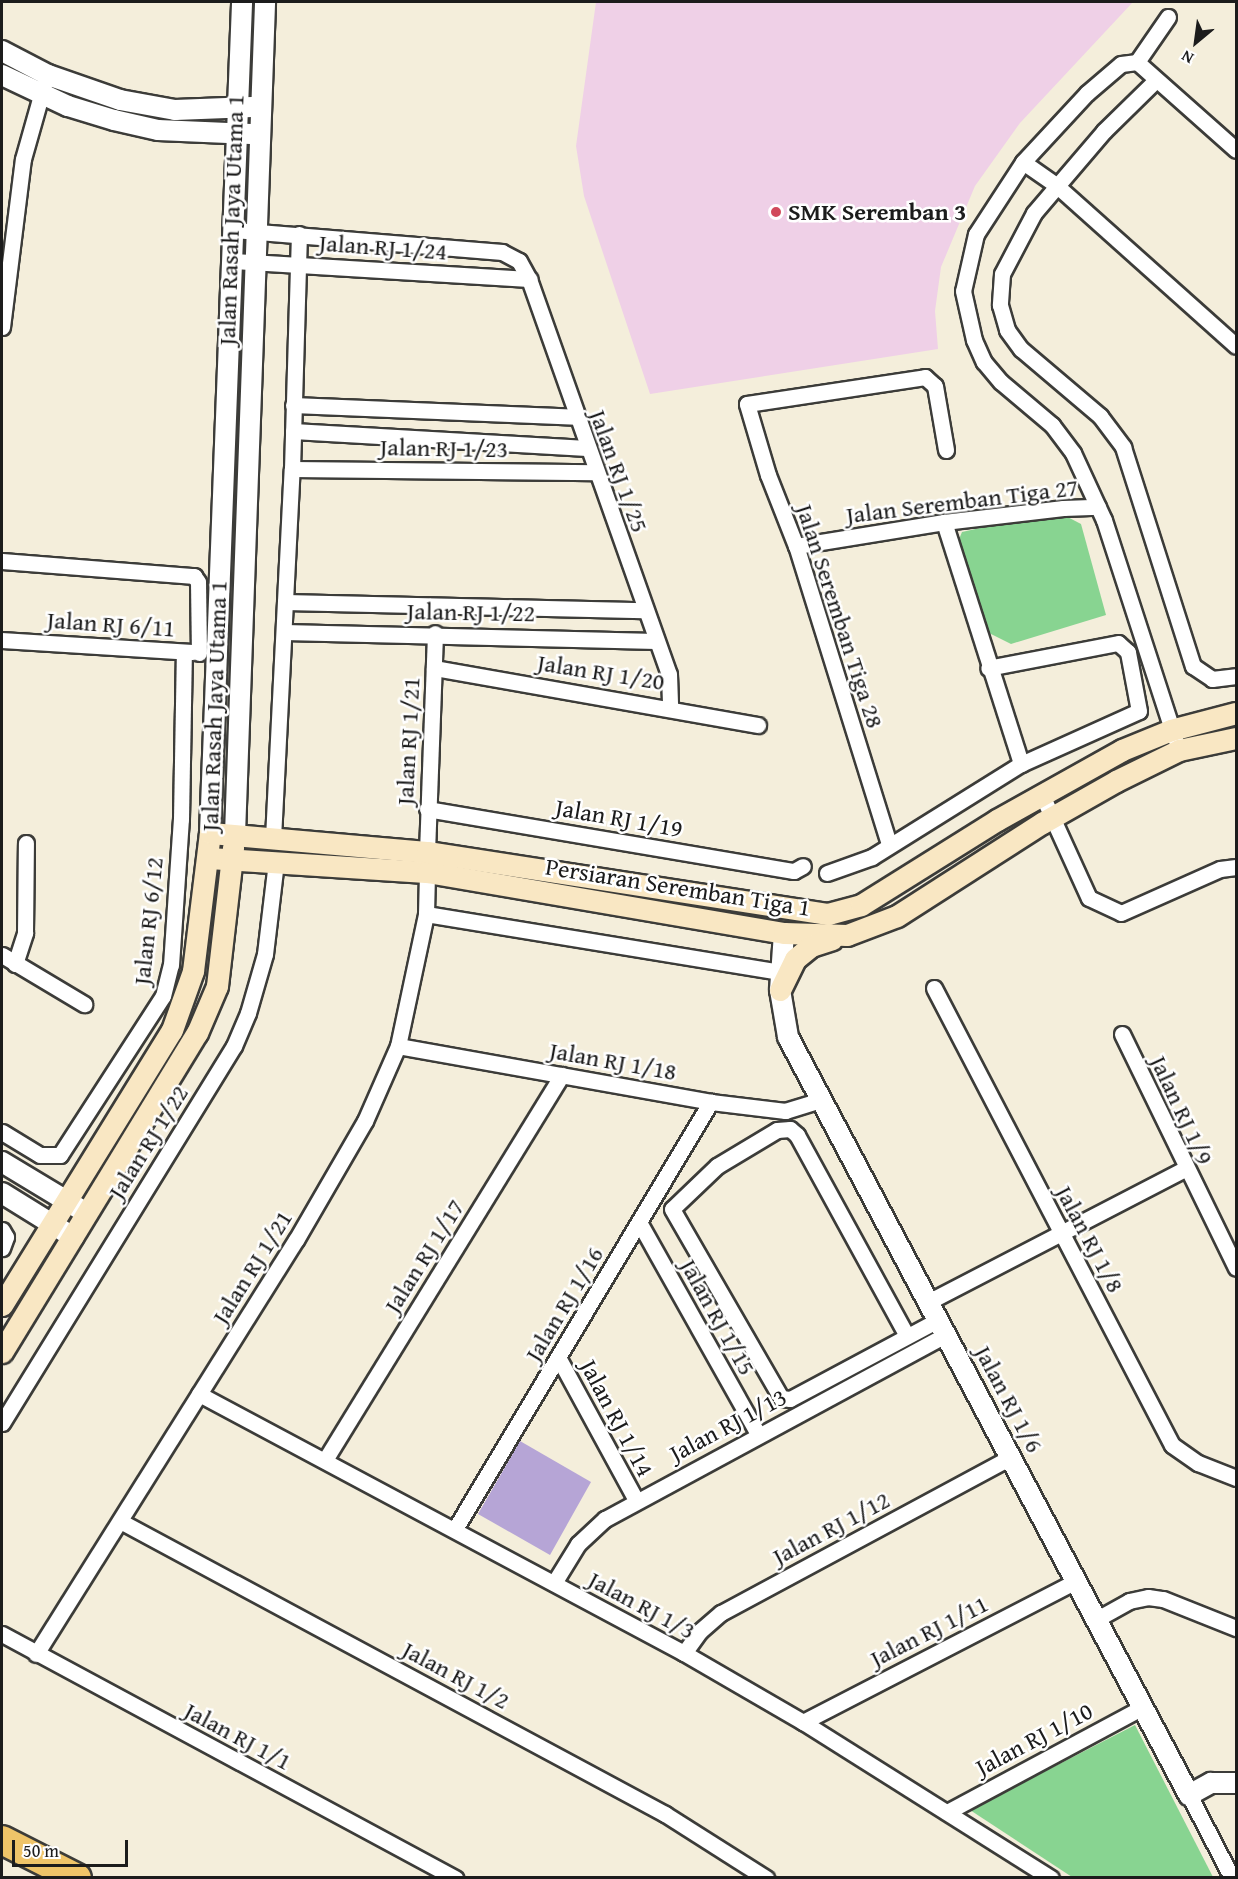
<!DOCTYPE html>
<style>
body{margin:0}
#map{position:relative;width:1238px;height:1879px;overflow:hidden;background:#f4eedb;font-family:"Gentium Book Plus",serif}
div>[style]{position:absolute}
.built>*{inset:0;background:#efd0e7}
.green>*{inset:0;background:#88d491}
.building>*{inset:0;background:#b6a5d6}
.roads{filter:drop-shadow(2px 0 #3c3c39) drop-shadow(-2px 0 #3c3c39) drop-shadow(0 2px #3c3c39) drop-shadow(0 -2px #3c3c39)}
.minor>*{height:15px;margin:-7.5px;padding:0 7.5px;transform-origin:7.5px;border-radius:7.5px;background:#fff}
.tertiary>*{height:20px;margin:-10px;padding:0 10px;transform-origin:10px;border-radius:10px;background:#fff}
.secondary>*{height:21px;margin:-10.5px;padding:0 10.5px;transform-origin:10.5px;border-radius:10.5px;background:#f9e7c3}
.motorway>*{height:28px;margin:-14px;padding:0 14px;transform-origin:14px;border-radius:14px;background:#efc469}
.dots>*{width:16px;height:16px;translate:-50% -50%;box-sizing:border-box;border:3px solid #fff;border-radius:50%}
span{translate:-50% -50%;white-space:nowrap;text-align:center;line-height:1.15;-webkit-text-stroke:5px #fff;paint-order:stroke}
.poi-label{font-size:24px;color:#1c1c1c;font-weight:700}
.left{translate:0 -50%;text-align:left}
.street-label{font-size:24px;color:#1c1c1c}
.frame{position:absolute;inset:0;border:3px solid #1c1c1c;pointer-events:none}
.north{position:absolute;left:1166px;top:12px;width:60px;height:60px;-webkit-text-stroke:4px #fff;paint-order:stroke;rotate:209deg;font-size:16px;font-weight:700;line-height:24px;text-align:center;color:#1c1c1c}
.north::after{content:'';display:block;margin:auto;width:21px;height:27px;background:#1c1c1c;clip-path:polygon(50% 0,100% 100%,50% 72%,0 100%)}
.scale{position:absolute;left:12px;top:1840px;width:116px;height:27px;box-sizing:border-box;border:3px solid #1c1c1c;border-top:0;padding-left:8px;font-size:18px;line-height:21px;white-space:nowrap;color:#1c1c1c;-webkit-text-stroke:4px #fff;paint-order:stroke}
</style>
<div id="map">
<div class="built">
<div style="clip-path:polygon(596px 2px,1133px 2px,1020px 123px,975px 186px,941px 267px,935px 311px,938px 349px,650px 394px,584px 196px,576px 146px)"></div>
</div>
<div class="green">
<div style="clip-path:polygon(1056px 511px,1081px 524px,1106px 615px,1011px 644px,983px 630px,955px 549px,962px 532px)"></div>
<div style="clip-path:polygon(1135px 1725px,1213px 1877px,1072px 1877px,970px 1810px)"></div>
</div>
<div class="building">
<div style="clip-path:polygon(520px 1441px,591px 1482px,550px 1555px,478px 1514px)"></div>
</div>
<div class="roads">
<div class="minor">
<div style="left:1168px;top:17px;width:55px;rotate:124.6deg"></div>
<div style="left:1137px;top:62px;width:16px;rotate:173deg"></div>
<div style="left:1121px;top:64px;width:45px;rotate:139.5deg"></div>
<div style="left:1087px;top:93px;width:94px;rotate:132.8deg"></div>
<div style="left:1023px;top:162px;width:86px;rotate:123.1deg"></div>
<div style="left:976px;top:234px;width:58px;rotate:102.8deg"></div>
<div style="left:963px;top:291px;width:50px;rotate:77.3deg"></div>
<div style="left:974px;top:340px;width:24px;rotate:66deg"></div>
<div style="left:984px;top:362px;width:26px;rotate:50deg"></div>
<div style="left:1001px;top:382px;width:67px;rotate:40.1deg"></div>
<div style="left:1052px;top:425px;width:35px;rotate:53deg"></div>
<div style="left:1073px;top:453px;width:74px;rotate:65.2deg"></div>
<div style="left:1104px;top:520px;width:230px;rotate:72deg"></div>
<div style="left:1137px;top:62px;width:132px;rotate:41.6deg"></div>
<div style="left:1156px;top:80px;width:73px;rotate:135.6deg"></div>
<div style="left:1104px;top:131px;width:108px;rotate:130.5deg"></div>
<div style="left:1034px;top:213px;width:69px;rotate:117.7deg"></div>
<div style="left:1002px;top:274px;width:31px;rotate:94deg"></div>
<div style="left:1000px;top:305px;width:26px;rotate:74deg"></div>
<div style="left:1007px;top:330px;width:24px;rotate:54deg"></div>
<div style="left:1021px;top:349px;width:104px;rotate:40.3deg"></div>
<div style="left:1100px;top:416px;width:39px;rotate:53deg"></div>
<div style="left:1123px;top:447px;width:230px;rotate:72.3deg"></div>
<div style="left:1193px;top:666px;width:23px;rotate:34deg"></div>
<div style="left:1212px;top:679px;width:24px;rotate:-7deg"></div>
<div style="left:1023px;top:162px;width:40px;rotate:34.9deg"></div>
<div style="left:1056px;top:185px;width:241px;rotate:41.8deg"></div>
<div style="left:234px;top:230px;width:269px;rotate:4.7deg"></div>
<div style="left:502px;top:252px;width:19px;rotate:28deg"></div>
<div style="left:519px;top:261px;width:21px;rotate:61deg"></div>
<div style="left:529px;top:279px;width:419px;rotate:70.5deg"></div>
<div style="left:669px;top:674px;width:32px;rotate:88deg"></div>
<div style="left:233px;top:261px;width:297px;rotate:3.5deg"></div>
<div style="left:2px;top:327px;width:169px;rotate:-82.9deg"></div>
<div style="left:23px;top:159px;width:77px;rotate:-74.2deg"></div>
<div style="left:293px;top:405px;width:283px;rotate:2.4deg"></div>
<div style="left:293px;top:431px;width:294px;rotate:3.3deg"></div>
<div style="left:292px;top:469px;width:304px;rotate:0.6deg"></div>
<div style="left:944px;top:522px;width:254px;rotate:72.3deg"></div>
<div style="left:796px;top:546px;width:150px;rotate:-9.2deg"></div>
<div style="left:944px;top:522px;width:120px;rotate:-6.7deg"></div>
<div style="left:1063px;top:508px;width:35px;rotate:-2deg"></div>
<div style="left:2px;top:561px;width:193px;rotate:4.5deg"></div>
<div style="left:194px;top:576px;width:7px;rotate:56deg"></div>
<div style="left:198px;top:582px;width:71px;rotate:89.2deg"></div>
<div style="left:285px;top:602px;width:359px;rotate:1.3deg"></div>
<div style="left:284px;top:632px;width:372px;rotate:1.4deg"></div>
<div style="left:2px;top:640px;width:191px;rotate:3.6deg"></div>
<div style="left:434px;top:668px;width:329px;rotate:10deg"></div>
<div style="left:1042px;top:795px;width:113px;rotate:65.5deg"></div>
<div style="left:1089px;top:898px;width:35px;rotate:25deg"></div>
<div style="left:1121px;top:913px;width:108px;rotate:-24deg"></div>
<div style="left:1220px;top:869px;width:16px;rotate:-7deg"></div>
<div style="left:427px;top:809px;width:372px;rotate:9.6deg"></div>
<div style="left:794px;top:871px;width:10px;rotate:-29deg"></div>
<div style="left:273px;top:838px;width:369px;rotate:-87.1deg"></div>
<div style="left:292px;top:469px;width:235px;rotate:-88.3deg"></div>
<div style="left:889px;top:844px;width:312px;rotate:-107.3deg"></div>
<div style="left:796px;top:546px;width:76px;rotate:-111.5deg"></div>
<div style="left:768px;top:475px;width:74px;rotate:-106.5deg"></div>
<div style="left:747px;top:404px;width:180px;rotate:-8.6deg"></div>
<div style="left:925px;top:377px;width:13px;rotate:42deg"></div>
<div style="left:935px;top:386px;width:65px;rotate:80.2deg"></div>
<div style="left:427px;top:852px;width:219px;rotate:-87.9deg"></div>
<div style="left:827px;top:873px;width:48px;rotate:-19.6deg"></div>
<div style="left:872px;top:857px;width:176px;rotate:-32deg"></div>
<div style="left:1021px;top:764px;width:129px;rotate:-24.2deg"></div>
<div style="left:1139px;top:711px;width:60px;rotate:-100.6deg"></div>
<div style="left:1128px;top:652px;width:13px;rotate:-138deg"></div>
<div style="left:1118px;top:643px;width:132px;rotate:169.1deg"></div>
<div style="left:426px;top:914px;width:359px;rotate:9.3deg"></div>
<div style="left:2px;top:955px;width:96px;rotate:30.9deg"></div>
<div style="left:15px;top:964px;width:33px;rotate:-72deg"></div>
<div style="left:25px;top:933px;width:90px;rotate:-89.4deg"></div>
<div style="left:934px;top:988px;width:515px;rotate:62.49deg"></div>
<div style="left:1172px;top:1445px;width:32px;rotate:35deg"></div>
<div style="left:1198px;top:1463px;width:41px;rotate:21.5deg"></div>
<div style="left:1122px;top:1034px;width:260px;rotate:64deg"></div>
<div style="left:398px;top:1046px;width:318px;rotate:10.1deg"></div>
<div style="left:711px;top:1102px;width:75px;rotate:6.9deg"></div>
<div style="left:785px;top:1111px;width:37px;rotate:-17deg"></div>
<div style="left:2px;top:1132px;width:44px;rotate:31.2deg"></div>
<div style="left:40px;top:1155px;width:20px"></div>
<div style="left:60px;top:1155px;width:189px;rotate:-57.1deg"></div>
<div style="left:163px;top:996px;width:32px;rotate:-76deg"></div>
<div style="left:171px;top:965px;width:146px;rotate:-86.1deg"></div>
<div style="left:181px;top:819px;width:167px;rotate:-89deg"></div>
<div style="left:639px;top:1222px;width:243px;rotate:60.7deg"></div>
<div style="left:2px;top:1230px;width:8px;rotate:60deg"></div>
<div style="left:6px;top:1237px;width:12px;rotate:110deg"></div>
<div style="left:928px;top:1302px;width:289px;rotate:-27.4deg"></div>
<div style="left:907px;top:1336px;width:229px;rotate:-118.7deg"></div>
<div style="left:797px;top:1135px;width:9px;rotate:-139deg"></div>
<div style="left:790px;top:1129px;width:13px;rotate:176deg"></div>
<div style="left:777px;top:1130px;width:70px;rotate:149deg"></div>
<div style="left:717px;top:1166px;width:62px;rotate:136.3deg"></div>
<div style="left:672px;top:1209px;width:218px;rotate:60deg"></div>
<div style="left:781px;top:1398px;width:9px;rotate:6deg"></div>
<div style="left:790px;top:1399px;width:168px;rotate:-28.1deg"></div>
<div style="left:558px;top:1357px;width:163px;rotate:61.4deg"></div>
<div style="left:199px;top:1394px;width:550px;rotate:28.1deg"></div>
<div style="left:684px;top:1653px;width:138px;rotate:30.1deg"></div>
<div style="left:803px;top:1722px;width:293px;rotate:32.2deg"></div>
<div style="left:2px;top:1423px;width:443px;rotate:-58.4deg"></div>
<div style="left:234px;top:1046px;width:36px;rotate:-67deg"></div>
<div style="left:248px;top:1013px;width:61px;rotate:-73.9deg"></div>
<div style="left:265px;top:954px;width:93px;rotate:-83.2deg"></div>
<div style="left:325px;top:1460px;width:452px;rotate:-58.4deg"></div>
<div style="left:120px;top:1521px;width:619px;rotate:28.26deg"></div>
<div style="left:665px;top:1814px;width:120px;rotate:32.4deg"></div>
<div style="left:455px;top:1529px;width:498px;rotate:-59.1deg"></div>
<div style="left:554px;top:1583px;width:46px;rotate:-58.4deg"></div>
<div style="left:578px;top:1544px;width:37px;rotate:-43deg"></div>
<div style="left:605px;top:1519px;width:387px;rotate:-28.4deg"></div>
<div style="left:1097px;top:1619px;width:37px;rotate:-29deg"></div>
<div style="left:1129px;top:1601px;width:19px;rotate:-12deg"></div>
<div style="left:1148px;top:1597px;width:15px;rotate:8deg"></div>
<div style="left:1163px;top:1599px;width:79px;rotate:21.7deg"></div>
<div style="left:2px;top:1634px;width:515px;rotate:28.31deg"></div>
<div style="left:684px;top:1653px;width:27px;rotate:-54deg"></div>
<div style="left:700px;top:1631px;width:28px;rotate:-41deg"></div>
<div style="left:721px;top:1613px;width:329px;rotate:-28.3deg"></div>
<div style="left:36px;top:1654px;width:489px;rotate:-57.9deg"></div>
<div style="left:296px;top:1240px;width:138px;rotate:-59.9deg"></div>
<div style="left:365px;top:1121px;width:82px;rotate:-66.3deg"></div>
<div style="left:398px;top:1046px;width:135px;rotate:-78deg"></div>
<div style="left:426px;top:914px;width:42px;rotate:-88.6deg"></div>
<div style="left:803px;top:1722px;width:307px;rotate:-27.3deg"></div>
<div style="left:1189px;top:1795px;width:93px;rotate:62.6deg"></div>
<div style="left:947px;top:1812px;width:222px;rotate:-28.2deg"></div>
</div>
<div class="tertiary">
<div style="left:2px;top:51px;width:52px;rotate:27.6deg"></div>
<div style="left:48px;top:75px;width:76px;rotate:19.1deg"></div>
<div style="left:120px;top:100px;width:56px;rotate:10.3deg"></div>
<div style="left:175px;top:110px;width:77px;rotate:-2.2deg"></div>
<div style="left:2px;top:75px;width:73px;rotate:25.2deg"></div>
<div style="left:68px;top:106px;width:48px;rotate:16.9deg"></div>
<div style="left:114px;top:120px;width:45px;rotate:12.8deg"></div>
<div style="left:158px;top:130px;width:93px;rotate:2.5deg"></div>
<div style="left:210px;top:833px;width:832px;rotate:-87.79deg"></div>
<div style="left:235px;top:834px;width:833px;rotate:-87.93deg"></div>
<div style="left:784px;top:933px;width:57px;rotate:94deg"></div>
<div style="left:780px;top:990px;width:48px;rotate:80.3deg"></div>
<div style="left:788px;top:1037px;width:858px;rotate:62.12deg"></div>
<div style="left:1189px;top:1795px;width:25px;rotate:-29deg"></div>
<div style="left:1211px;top:1783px;width:25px"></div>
<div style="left:2px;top:1162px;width:97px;rotate:31.1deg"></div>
<div style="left:2px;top:1193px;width:84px;rotate:31.8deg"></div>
</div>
<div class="secondary">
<div style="left:208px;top:858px;width:219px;rotate:3.7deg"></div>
<div style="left:427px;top:872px;width:362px;rotate:9.7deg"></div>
<div style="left:784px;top:933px;width:63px;rotate:1.8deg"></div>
<div style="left:847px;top:935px;width:53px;rotate:-20.8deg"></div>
<div style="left:897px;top:916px;width:172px;rotate:-32.7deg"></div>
<div style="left:1042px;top:823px;width:85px;rotate:-29.6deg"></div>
<div style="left:1116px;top:781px;width:70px;rotate:-26.2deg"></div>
<div style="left:1179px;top:750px;width:58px;rotate:-11.9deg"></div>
<div style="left:780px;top:990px;width:34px;rotate:-64deg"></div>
<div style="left:795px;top:959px;width:21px;rotate:-39deg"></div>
<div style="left:811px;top:946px;width:22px;rotate:-18deg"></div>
<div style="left:2px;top:1305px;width:323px;rotate:-58.3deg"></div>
<div style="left:172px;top:1030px;width:63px;rotate:-70.4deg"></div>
<div style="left:193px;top:971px;width:139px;rotate:-83deg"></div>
<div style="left:210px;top:833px;width:218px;rotate:5deg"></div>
<div style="left:427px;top:852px;width:406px;rotate:8.8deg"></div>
<div style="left:828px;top:914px;width:34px;rotate:-15deg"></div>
<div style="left:861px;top:905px;width:160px;rotate:-32deg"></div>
<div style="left:997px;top:820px;width:143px;rotate:-29.2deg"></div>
<div style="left:1122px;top:750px;width:53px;rotate:-22.2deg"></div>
<div style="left:1171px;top:730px;width:67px;rotate:-14.7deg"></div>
<div style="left:2px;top:1352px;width:374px;rotate:-58.6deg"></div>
<div style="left:197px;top:1033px;width:51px;rotate:-66.9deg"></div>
<div style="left:217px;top:986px;width:140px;rotate:-83.4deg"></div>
</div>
<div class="motorway">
<div style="left:2px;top:1840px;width:84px;rotate:26.9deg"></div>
</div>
</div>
<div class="dots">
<div style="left:776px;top:212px;background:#d1495b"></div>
</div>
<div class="poi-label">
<span class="left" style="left:788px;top:212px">SMK Seremban 3</span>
</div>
<div class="street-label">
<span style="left:231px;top:220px;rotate:-88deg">Jalan Rasah Jaya Utama 1</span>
<span style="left:383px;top:247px;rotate:4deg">Jalan RJ 1/24</span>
<span style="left:444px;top:448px;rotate:1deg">Jalan RJ 1/23</span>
<span style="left:619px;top:471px;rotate:70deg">Jalan RJ 1/25</span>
<span style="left:962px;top:501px;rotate:-7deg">Jalan Seremban Tiga 27</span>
<span style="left:471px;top:612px;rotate:1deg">Jalan RJ 1/22</span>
<span style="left:840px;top:616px;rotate:72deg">Jalan Seremban Tiga 28</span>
<span style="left:111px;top:624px;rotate:4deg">Jalan RJ 6/11</span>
<span style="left:601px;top:672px;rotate:9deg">Jalan RJ 1/20</span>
<span style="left:214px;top:706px;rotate:-88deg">Jalan Rasah Jaya Utama 1</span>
<span style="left:408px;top:741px;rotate:-87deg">Jalan RJ 1/21</span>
<span style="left:619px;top:818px;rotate:10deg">Jalan RJ 1/19</span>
<span style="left:678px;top:887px;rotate:9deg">Persiaran Seremban Tiga 1</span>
<span style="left:148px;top:921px;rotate:-84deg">Jalan RJ 6/12</span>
<span style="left:613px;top:1061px;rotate:10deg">Jalan RJ 1/18</span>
<span style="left:1182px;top:1110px;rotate:65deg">Jalan RJ 1/9</span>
<span style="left:148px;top:1142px;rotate:-58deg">Jalan RJ 1/22</span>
<span style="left:1090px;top:1239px;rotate:62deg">Jalan RJ 1/8</span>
<span style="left:424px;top:1256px;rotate:-58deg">Jalan RJ 1/17</span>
<span style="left:252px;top:1267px;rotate:-58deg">Jalan RJ 1/21</span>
<span style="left:564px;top:1304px;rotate:-59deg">Jalan RJ 1/16</span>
<span style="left:718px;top:1317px;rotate:61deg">Jalan RJ 1/15</span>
<span style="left:1009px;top:1399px;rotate:62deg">Jalan RJ 1/6</span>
<span style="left:617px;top:1418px;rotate:62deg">Jalan RJ 1/14</span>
<span style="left:728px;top:1425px;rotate:-28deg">Jalan RJ 1/13</span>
<span style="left:831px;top:1528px;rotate:-28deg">Jalan RJ 1/12</span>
<span style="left:642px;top:1605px;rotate:28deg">Jalan RJ 1/3</span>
<span style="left:929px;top:1631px;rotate:-27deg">Jalan RJ 1/11</span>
<span style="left:456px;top:1675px;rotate:28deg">Jalan RJ 1/2</span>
<span style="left:238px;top:1736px;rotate:28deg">Jalan RJ 1/1</span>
<span style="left:1034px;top:1739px;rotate:-28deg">Jalan RJ 1/10</span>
</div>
<div class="frame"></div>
<div class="north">N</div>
<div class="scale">50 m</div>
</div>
